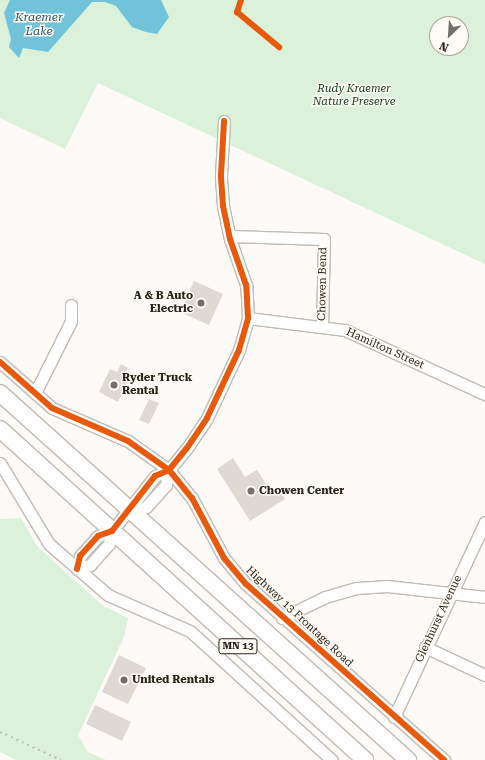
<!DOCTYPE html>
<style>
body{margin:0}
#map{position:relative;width:485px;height:760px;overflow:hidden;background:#fdfaf7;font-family:"Roboto Serif",serif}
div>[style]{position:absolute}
.green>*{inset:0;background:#dbf1da}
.water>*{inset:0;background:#72c3d9}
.building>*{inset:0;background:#ded9d3}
.roads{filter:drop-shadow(1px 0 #c0bbb5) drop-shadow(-1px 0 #c0bbb5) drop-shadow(0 1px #c0bbb5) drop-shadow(0 -1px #c0bbb5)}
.minor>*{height:11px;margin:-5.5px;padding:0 5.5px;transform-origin:5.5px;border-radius:5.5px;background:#fffefe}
.highway>*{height:16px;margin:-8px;padding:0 8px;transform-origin:8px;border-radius:8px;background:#fffefe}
.rail>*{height:2px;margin-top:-1px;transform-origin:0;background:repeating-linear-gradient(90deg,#c0bebd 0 2px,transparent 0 6px)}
.cycleway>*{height:6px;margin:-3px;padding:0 3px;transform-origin:3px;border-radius:3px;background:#e8590c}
.dots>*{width:11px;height:11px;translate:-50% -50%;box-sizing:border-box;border:2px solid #fffbf5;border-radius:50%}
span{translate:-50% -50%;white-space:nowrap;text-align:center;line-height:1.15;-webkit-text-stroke:3px #fffbf5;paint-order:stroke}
.shield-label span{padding:1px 3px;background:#fffbf5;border:1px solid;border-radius:3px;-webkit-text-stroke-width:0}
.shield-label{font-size:10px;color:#2a2318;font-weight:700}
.park-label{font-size:11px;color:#093a12;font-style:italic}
.street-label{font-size:11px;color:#2a2318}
.poi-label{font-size:11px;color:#2a2318;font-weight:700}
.right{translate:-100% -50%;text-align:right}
.left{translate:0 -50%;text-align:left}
.water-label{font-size:12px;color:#265564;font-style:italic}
.north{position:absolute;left:429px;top:16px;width:40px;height:40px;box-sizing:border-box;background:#fffbf5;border:1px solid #aaa59d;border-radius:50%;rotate:205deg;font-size:11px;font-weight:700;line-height:16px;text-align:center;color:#2a2318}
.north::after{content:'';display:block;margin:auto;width:14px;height:18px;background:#746e66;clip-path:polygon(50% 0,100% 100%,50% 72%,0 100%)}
</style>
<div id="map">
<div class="green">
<div style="clip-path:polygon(evenodd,0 0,485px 0,485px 264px,98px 83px,65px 149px,0 118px,0 0,437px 24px,461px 24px,461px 48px,437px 48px,437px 24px)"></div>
<div style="clip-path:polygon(21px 518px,37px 546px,103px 606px,128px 618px,124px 637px,78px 735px,88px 752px,106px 760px,16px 760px,0 752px,0 519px)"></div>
</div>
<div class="water">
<div style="clip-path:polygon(10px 0,161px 0,169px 17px,157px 34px,146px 32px,132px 27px,116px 6px,105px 2px,92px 2px,48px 52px,23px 48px,19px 58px,9px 47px,11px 39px,4px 13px)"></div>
</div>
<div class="building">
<div style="clip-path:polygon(194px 281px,223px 294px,209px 325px,180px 312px)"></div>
<div style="clip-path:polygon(121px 364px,128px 368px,125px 375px,130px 377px,118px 402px,99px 392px,110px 369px,117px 372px)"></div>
<div style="clip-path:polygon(149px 399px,159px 403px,149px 424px,139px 420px)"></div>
<div style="clip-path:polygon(233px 458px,245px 477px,257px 470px,272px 493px,279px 489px,285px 499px,250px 521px,217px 469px)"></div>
<div style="clip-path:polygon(119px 655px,146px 668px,128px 704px,102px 692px)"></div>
<div style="clip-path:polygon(95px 705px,131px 722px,122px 741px,86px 724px)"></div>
</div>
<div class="roads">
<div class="minor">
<div style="left:230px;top:236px;width:94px;rotate:1.8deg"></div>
<div style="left:324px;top:239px;width:88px;rotate:91.3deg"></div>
<div style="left:248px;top:318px;width:98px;rotate:7.1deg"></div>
<div style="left:345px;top:330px;width:154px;rotate:24.6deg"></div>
<div style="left:0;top:362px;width:69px;rotate:41.5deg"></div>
<div style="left:52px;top:408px;width:83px;rotate:23.5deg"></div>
<div style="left:128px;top:441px;width:50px;rotate:35.3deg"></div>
<div style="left:169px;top:470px;width:36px;rotate:51deg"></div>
<div style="left:192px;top:498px;width:68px;rotate:61.9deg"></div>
<div style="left:224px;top:558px;width:34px;rotate:50deg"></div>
<div style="left:246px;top:584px;width:265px;rotate:41.6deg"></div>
<div style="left:35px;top:393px;width:80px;rotate:-63.4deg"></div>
<div style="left:71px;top:321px;width:16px;rotate:-90deg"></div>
<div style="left:0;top:463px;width:95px;rotate:58.8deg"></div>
<div style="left:49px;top:544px;width:78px;rotate:40.8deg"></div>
<div style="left:108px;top:595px;width:90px;rotate:23.7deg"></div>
<div style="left:190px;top:631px;width:192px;rotate:42.3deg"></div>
<div style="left:130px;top:512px;width:17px;rotate:-17deg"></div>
<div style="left:146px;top:507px;width:30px;rotate:-48deg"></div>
<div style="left:166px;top:485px;width:15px;rotate:-79deg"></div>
<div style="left:77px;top:569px;width:13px;rotate:-77deg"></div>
<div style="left:80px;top:556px;width:27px;rotate:-48deg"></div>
<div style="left:98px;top:536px;width:15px;rotate:-20deg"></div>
<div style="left:112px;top:531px;width:70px;rotate:-52deg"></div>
<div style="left:155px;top:476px;width:15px;rotate:-23deg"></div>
<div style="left:169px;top:470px;width:28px;rotate:-51deg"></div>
<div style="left:187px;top:448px;width:36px;rotate:-56deg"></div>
<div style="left:207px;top:418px;width:75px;rotate:-64.8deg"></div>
<div style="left:239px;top:350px;width:33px;rotate:-74deg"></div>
<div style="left:248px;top:318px;width:33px;rotate:-93deg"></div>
<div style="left:246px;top:285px;width:49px;rotate:-109.2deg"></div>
<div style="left:230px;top:239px;width:34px;rotate:-102deg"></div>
<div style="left:223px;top:206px;width:31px;rotate:-94deg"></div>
<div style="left:221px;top:175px;width:54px;rotate:-86.8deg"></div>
<div style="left:77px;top:569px;width:14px;rotate:-17deg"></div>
<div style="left:90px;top:565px;width:28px;rotate:-48deg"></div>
<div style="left:109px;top:544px;width:13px;rotate:-77deg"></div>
<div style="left:282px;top:618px;width:48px;rotate:-26deg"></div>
<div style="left:325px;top:597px;width:33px;rotate:-16deg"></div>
<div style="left:357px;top:588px;width:30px;rotate:-4deg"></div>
<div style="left:387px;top:586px;width:99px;rotate:6.4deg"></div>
<div style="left:425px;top:647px;width:66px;rotate:25deg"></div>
<div style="left:394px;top:717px;width:215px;rotate:-65deg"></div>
</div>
<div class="highway">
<div style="left:0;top:393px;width:549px;rotate:41.97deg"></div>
<div style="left:0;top:429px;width:493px;rotate:42.2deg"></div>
</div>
</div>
<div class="rail">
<div style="left:0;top:732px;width:67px;rotate:24.7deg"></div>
</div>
<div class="cycleway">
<div style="left:241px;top:0;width:13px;rotate:108deg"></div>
<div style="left:237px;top:12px;width:55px;rotate:39.8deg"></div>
<div style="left:0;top:362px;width:69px;rotate:41.5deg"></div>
<div style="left:52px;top:408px;width:83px;rotate:23.5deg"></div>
<div style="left:128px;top:441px;width:50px;rotate:35.3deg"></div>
<div style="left:169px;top:470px;width:36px;rotate:51deg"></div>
<div style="left:192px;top:498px;width:68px;rotate:61.9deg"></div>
<div style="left:224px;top:558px;width:34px;rotate:50deg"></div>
<div style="left:246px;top:584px;width:265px;rotate:41.6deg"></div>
<div style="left:77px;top:569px;width:13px;rotate:-77deg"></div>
<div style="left:80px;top:556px;width:27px;rotate:-48deg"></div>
<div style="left:98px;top:536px;width:15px;rotate:-20deg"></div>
<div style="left:112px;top:531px;width:70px;rotate:-52deg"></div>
<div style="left:155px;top:476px;width:15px;rotate:-23deg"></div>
<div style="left:169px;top:470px;width:28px;rotate:-51deg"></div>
<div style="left:187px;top:448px;width:36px;rotate:-56deg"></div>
<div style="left:207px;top:418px;width:75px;rotate:-64.8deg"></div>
<div style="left:239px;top:350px;width:33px;rotate:-74deg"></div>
<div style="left:248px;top:318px;width:33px;rotate:-93deg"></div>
<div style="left:246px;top:285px;width:49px;rotate:-109.2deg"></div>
<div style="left:230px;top:239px;width:34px;rotate:-102deg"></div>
<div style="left:223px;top:206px;width:31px;rotate:-94deg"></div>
<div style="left:221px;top:175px;width:54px;rotate:-86.8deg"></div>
</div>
<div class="dots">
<div style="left:201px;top:303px;background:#746e66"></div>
<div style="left:114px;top:385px;background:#746e66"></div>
<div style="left:251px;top:491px;background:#746e66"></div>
<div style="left:124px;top:680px;background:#746e66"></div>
</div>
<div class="shield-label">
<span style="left:238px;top:646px">MN 13</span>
</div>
<div class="park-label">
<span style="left:354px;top:96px">Rudy Kraemer<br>Nature Preserve</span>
</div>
<div class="street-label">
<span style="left:323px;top:284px;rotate:-89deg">Chowen Bend</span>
<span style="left:385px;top:349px;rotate:24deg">Hamilton Street</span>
<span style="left:299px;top:617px;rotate:43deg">Highway 13 Frontage Road</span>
<span style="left:439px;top:619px;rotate:-65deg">Glenhurst Avenue</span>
</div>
<div class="poi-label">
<span class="right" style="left:193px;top:303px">A &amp; B Auto<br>Electric</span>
<span class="left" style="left:122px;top:385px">Ryder Truck<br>Rental</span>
<span class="left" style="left:259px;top:491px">Chowen Center</span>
<span class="left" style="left:132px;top:680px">United Rentals</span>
</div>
<div class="water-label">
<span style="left:39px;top:25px">Kraemer<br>Lake</span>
</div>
<div class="north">N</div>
</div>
